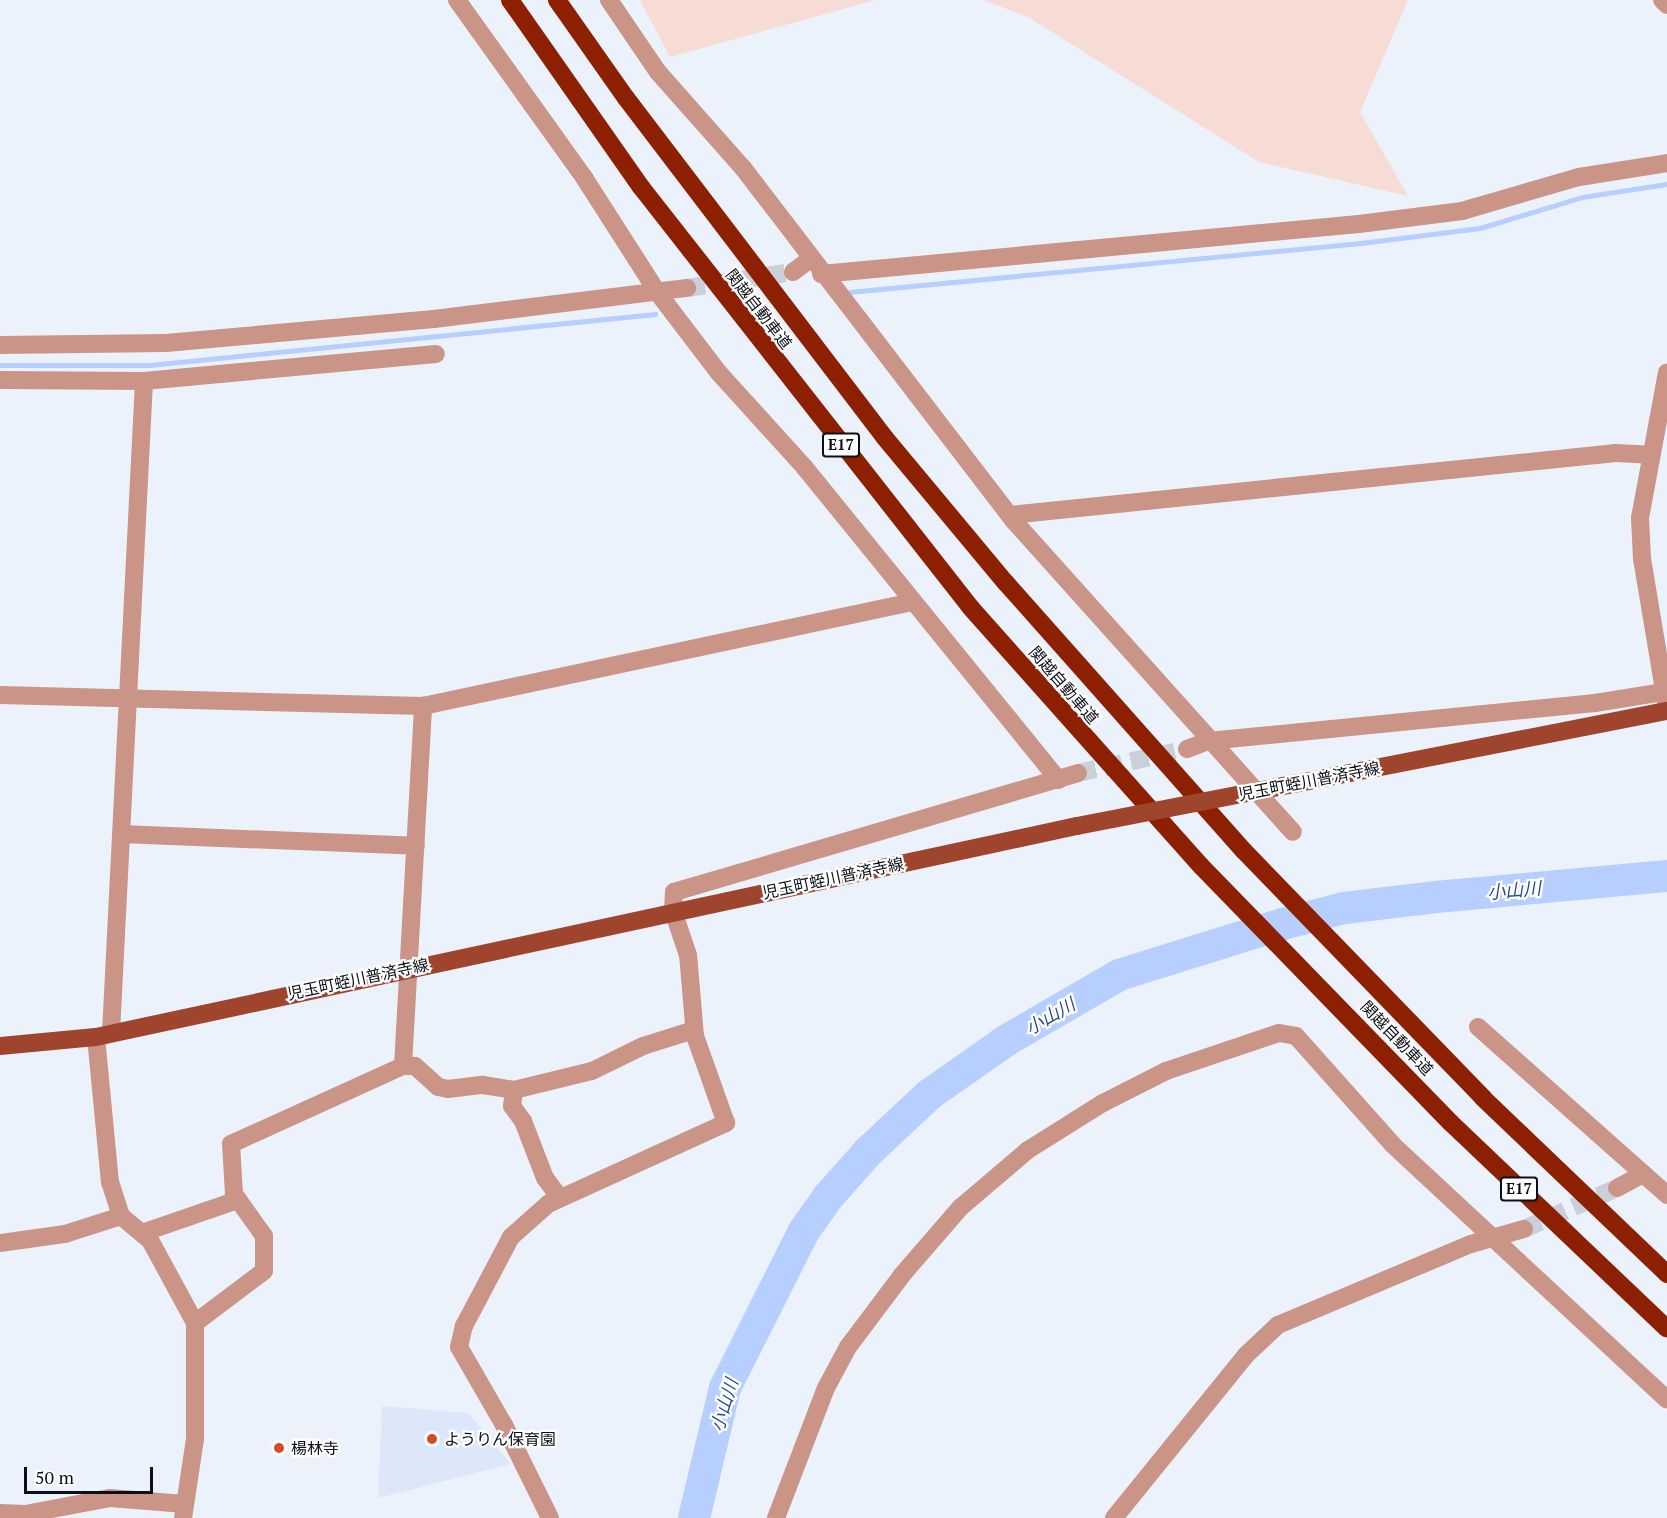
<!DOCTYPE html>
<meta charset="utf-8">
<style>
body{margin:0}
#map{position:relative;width:1667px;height:1518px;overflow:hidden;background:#ecf2fc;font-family:"PT Serif","Noto Sans JP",serif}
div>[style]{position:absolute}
.built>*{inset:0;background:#dde7fa}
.green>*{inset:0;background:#f6dcd5}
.stream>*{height:5px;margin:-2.5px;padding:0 2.5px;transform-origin:2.5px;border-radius:2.5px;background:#b6cffe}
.river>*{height:32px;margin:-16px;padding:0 16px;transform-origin:16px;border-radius:16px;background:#b6cffe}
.minor-tunnel>*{height:18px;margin-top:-9px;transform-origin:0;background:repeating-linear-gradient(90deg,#cad0da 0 18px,transparent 0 27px)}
.minor>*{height:18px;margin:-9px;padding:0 9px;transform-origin:9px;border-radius:9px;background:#ca9587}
.major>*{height:18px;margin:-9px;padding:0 9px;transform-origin:9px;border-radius:9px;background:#9f442d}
.highway>*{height:18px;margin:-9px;padding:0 9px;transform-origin:9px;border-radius:9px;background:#8d2000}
.major-bridge>*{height:18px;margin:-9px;padding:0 9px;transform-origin:9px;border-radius:9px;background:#9f442d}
.dots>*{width:16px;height:16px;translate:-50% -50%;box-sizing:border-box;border:3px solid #fff;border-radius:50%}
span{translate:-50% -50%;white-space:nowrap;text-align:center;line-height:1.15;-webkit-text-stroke:4.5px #fff;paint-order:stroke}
.shield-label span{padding:2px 4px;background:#fff;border:2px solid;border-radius:4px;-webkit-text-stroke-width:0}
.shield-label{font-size:15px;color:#0b0f17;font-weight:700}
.street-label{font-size:16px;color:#0b0f17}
.poi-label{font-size:16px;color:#0b0f17}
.left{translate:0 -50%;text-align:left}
.water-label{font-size:18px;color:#2b4c90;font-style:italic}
.scale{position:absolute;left:24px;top:1467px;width:129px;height:27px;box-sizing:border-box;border:3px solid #0b0f17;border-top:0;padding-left:8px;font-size:18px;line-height:21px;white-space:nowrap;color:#0b0f17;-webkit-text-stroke:4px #fff;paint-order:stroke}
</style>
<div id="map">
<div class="built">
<div style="clip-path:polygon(382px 1406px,468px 1413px,511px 1464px,378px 1498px)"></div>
</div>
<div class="green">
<div style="clip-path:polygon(640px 0,876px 0,670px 57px)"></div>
<div style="clip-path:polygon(983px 0,1408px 0,1360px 112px,1408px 196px,1259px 162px,1028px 17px)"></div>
</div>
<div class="stream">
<div style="left:849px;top:292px;width:514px;rotate:-5.47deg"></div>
<div style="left:1361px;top:243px;width:120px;rotate:-7.2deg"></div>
<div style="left:1480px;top:228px;width:107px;rotate:-16.9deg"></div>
<div style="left:1582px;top:197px;width:86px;rotate:-8.7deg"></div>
<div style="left:0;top:365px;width:150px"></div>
<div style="left:150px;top:365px;width:508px;rotate:-5.77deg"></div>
</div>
<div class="river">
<div style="left:694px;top:1518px;width:134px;rotate:-76.6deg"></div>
<div style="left:725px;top:1388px;width:176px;rotate:-63.3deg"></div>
<div style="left:804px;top:1231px;width:42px;rotate:-54.8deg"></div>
<div style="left:828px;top:1197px;width:62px;rotate:-48.3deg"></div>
<div style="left:869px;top:1151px;width:83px;rotate:-43.1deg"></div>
<div style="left:930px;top:1094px;width:94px;rotate:-35deg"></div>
<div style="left:1007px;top:1040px;width:129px;rotate:-30.1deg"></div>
<div style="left:1119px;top:975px;width:172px;rotate:-17.3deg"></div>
<div style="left:1283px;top:924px;width:63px;rotate:-14.7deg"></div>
<div style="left:1344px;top:908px;width:93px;rotate:-6.8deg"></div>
<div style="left:1436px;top:897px;width:232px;rotate:-5.2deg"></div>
</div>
<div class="minor-tunnel">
<div style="left:687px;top:288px;width:107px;rotate:-8.6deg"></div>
<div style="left:1078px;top:773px;width:112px;rotate:-12.4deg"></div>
<div style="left:1524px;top:1229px;width:102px;rotate:-23.8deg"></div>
</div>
<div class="minor">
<div style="left:457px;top:0;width:220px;rotate:54.4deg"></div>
<div style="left:585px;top:179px;width:135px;rotate:57.4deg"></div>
<div style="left:658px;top:293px;width:101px;rotate:52.7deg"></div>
<div style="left:719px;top:373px;width:128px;rotate:47.8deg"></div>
<div style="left:805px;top:468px;width:402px;rotate:50.9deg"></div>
<div style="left:609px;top:0;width:87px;rotate:55.8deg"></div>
<div style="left:658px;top:72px;width:128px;rotate:48.5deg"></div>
<div style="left:743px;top:168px;width:444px;rotate:52.5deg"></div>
<div style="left:1013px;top:520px;width:419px;rotate:48.1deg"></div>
<div style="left:1662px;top:0;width:7px;rotate:45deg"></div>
<div style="left:793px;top:272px;width:21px;rotate:-37deg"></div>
<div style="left:821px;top:274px;width:540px;rotate:-5.31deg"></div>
<div style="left:1359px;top:224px;width:104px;rotate:-7.2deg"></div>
<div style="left:1462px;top:211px;width:122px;rotate:-16.2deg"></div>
<div style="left:1579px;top:177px;width:89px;rotate:-9deg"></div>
<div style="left:0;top:345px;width:166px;rotate:-0.7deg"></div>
<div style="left:166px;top:343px;width:269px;rotate:-5.1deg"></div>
<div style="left:434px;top:319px;width:255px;rotate:-7deg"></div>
<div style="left:0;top:380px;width:144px;rotate:0.4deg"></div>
<div style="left:144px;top:381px;width:293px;rotate:-5.3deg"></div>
<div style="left:1010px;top:515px;width:609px;rotate:-5.84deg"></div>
<div style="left:1616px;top:453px;width:34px;rotate:3deg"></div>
<div style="left:0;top:695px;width:423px;rotate:1.5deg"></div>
<div style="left:423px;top:706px;width:499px;rotate:-12deg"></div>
<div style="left:1666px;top:702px;width:145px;rotate:-99.5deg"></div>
<div style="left:1642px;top:559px;width:41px;rotate:-92.8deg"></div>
<div style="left:1640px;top:518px;width:148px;rotate:-79.5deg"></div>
<div style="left:1187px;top:749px;width:22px;rotate:-21deg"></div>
<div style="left:1208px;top:741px;width:389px;rotate:-5.6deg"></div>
<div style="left:1595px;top:703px;width:70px;rotate:-9.1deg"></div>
<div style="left:121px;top:834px;width:295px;rotate:2.3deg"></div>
<div style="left:1478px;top:1027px;width:253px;rotate:41.6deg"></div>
<div style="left:111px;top:1033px;width:653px;rotate:-87.1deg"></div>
<div style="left:96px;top:1037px;width:146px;rotate:84.5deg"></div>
<div style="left:110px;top:1182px;width:36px;rotate:72deg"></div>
<div style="left:121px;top:1216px;width:38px;rotate:40deg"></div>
<div style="left:150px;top:1240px;width:94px;rotate:61.5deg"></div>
<div style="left:195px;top:1323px;width:116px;rotate:90deg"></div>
<div style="left:195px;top:1439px;width:80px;rotate:98.6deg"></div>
<div style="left:403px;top:1066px;width:12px"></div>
<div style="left:415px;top:1066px;width:31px;rotate:42deg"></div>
<div style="left:438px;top:1087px;width:10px;rotate:11deg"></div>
<div style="left:448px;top:1089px;width:35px;rotate:-7deg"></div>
<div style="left:483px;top:1085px;width:31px;rotate:9deg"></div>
<div style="left:514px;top:1090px;width:80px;rotate:-13.7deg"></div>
<div style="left:592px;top:1071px;width:57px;rotate:-26.1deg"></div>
<div style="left:643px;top:1046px;width:53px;rotate:-17.4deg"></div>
<div style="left:514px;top:1090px;width:16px;rotate:97deg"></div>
<div style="left:512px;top:1106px;width:19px;rotate:54deg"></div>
<div style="left:523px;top:1121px;width:61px;rotate:68.9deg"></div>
<div style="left:545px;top:1178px;width:25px;rotate:53deg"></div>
<div style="left:1617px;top:1188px;width:30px;rotate:-28deg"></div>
<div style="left:142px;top:1233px;width:102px;rotate:-19deg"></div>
<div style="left:0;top:1243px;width:66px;rotate:-7.9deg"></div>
<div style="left:65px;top:1234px;width:59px;rotate:-17.8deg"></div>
<div style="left:195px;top:1323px;width:86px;rotate:-37deg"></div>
<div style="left:264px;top:1271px;width:35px;rotate:-90deg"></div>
<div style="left:264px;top:1236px;width:52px;rotate:-125.5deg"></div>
<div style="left:234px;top:1194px;width:50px;rotate:-93.4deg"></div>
<div style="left:231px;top:1144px;width:189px;rotate:-24.4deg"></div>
<div style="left:403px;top:1066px;width:361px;rotate:-86.8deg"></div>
<div style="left:0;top:1513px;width:25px;rotate:2deg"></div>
<div style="left:25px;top:1514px;width:86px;rotate:-10.7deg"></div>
<div style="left:110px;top:1498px;width:75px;rotate:4.6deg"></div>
<div style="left:550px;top:1518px;width:104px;rotate:-116.3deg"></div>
<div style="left:504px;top:1425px;width:90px;rotate:-120deg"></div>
<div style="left:459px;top:1347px;width:22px;rotate:-77deg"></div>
<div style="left:464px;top:1326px;width:101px;rotate:-62.2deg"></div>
<div style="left:511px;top:1237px;width:50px;rotate:-41.7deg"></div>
<div style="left:548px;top:1204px;width:196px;rotate:-24.5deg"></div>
<div style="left:726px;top:1123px;width:92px;rotate:-109.6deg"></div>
<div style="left:695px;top:1036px;width:81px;rotate:-94.9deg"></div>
<div style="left:688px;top:955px;width:46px;rotate:-108.8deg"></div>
<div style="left:673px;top:911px;width:19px;rotate:-87deg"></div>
<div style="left:674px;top:892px;width:421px;rotate:-16.4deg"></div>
<div style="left:776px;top:1518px;width:139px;rotate:-69deg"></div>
<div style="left:826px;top:1388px;width:47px;rotate:-61.8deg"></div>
<div style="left:848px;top:1347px;width:90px;rotate:-53.1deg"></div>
<div style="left:902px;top:1275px;width:90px;rotate:-49.1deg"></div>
<div style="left:961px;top:1207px;width:88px;rotate:-40.4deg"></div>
<div style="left:1028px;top:1150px;width:89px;rotate:-32.1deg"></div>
<div style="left:1103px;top:1103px;width:71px;rotate:-26.9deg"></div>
<div style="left:1166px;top:1071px;width:119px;rotate:-18.6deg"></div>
<div style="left:1279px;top:1033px;width:17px;rotate:10deg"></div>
<div style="left:1296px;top:1036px;width:146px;rotate:48.3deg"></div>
<div style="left:1393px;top:1145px;width:374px;rotate:42.9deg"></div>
<div style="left:1114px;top:1518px;width:210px;rotate:-51deg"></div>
<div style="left:1246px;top:1355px;width:44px;rotate:-43.2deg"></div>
<div style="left:1278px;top:1325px;width:209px;rotate:-22.8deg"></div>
<div style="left:1471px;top:1244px;width:55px;rotate:-15.8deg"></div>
</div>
<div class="major">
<div style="left:1294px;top:784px;width:380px;rotate:-11.1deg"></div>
<div style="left:0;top:1046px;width:96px;rotate:-5.4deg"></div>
<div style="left:96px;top:1037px;width:1003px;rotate:-12.14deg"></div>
</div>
<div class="highway">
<div style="left:510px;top:0;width:228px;rotate:55deg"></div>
<div style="left:641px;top:187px;width:535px;rotate:51.91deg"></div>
<div style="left:971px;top:608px;width:346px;rotate:48.3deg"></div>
<div style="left:1201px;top:866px;width:359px;rotate:45.8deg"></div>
<div style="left:1451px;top:1123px;width:298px;rotate:43.6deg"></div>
<div style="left:557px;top:0;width:120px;rotate:54.9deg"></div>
<div style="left:626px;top:98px;width:427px;rotate:52.7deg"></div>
<div style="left:885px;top:438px;width:189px;rotate:50.2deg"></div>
<div style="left:1006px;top:583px;width:358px;rotate:48.4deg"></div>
<div style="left:1244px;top:851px;width:344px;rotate:45.9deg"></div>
<div style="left:1483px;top:1098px;width:255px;rotate:43.7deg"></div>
</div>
<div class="major-bridge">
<div style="left:1077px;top:826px;width:221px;rotate:-11deg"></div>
</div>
<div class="dots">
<div style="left:432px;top:1439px;background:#d54b27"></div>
<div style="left:279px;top:1448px;background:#d54b27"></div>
</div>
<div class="shield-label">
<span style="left:841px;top:445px">E17</span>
<span style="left:1519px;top:1189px">E17</span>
</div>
<div class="street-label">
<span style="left:759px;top:309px;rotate:52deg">関越自動車道</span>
<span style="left:1064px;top:685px;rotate:49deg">関越自動車道</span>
<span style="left:1309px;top:781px;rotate:-11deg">児玉町蛭川普済寺線</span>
<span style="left:833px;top:878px;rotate:-12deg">児玉町蛭川普済寺線</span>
<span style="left:358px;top:979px;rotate:-12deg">児玉町蛭川普済寺線</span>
<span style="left:1397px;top:1038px;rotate:46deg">関越自動車道</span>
</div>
<div class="poi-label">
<span class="left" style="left:444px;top:1439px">ようりん保育園</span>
<span class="left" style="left:291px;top:1448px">楊林寺</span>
</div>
<div class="water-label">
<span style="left:1514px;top:890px;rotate:-5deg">小山川</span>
<span style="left:1050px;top:1016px;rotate:-30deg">小山川</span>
<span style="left:724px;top:1405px;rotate:-73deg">小山川</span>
</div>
<div class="scale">50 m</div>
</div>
